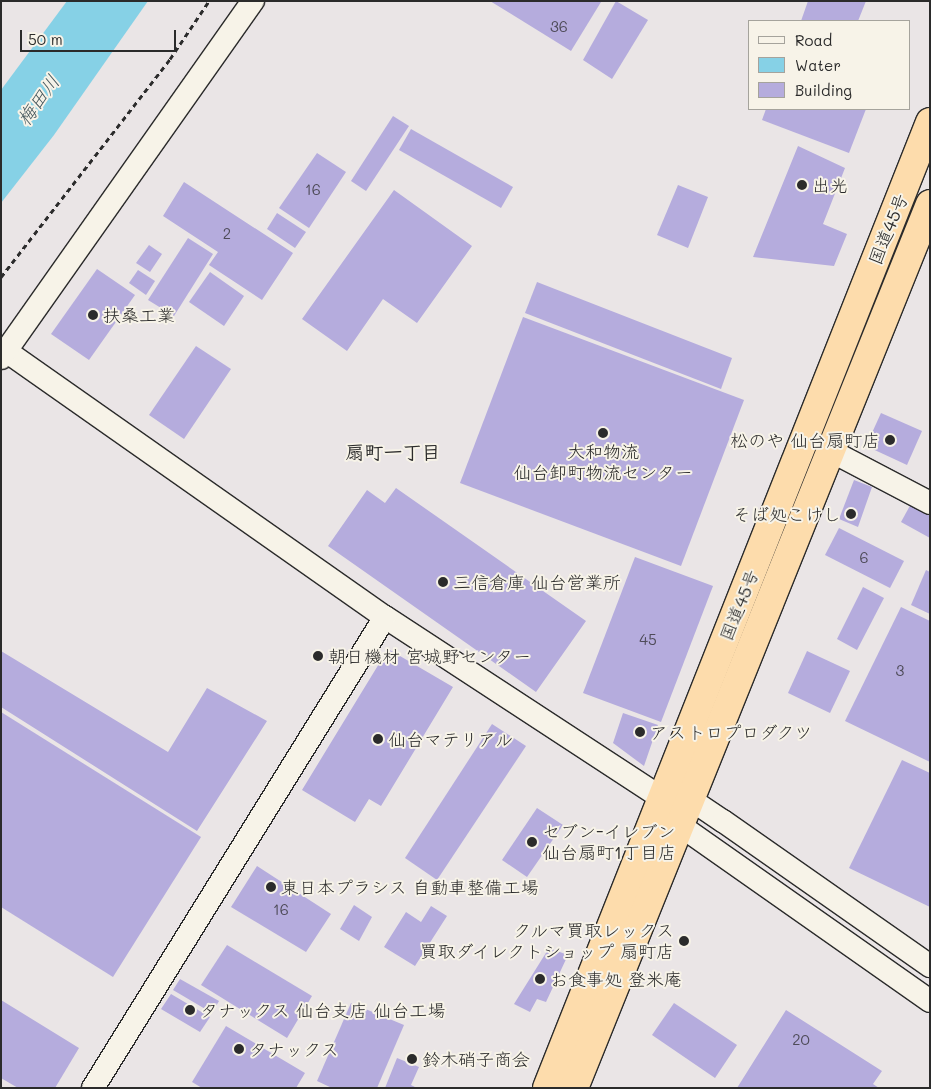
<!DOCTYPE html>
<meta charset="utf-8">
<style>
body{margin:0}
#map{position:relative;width:931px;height:1089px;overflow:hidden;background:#eae5e6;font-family:Mali,"Klee One",sans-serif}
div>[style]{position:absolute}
.water>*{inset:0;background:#86d1e6}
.building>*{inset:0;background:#b5acdd}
.path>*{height:3px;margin-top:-1.5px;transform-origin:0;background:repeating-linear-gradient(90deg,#2b2b2b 0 5px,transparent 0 9px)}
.roads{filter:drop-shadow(1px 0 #2b2b2b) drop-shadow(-1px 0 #2b2b2b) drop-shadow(0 1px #2b2b2b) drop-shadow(0 -1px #2b2b2b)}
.minor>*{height:22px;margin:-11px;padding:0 11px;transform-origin:11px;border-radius:11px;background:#f7f3e8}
.highway>*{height:28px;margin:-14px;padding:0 14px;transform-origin:14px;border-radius:14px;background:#fddcac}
.dots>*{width:14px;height:14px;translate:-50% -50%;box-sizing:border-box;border:2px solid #f7f3e8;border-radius:50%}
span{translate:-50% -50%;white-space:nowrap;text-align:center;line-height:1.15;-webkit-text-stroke:4px #f7f3e8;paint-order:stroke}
.number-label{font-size:15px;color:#4e4b58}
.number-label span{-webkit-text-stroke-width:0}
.poi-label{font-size:18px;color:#2b2b2b}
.left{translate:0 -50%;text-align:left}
.right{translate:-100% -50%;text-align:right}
.street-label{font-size:18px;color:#2b2b2b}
.water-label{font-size:19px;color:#42545a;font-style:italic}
.neighbourhood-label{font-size:19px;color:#2b2b2b;font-weight:700}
.frame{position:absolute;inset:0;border:2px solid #2b2b2b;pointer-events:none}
.legend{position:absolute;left:748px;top:20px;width:162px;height:90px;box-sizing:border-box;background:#f7f3e8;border:1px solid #a5a39c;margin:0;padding:6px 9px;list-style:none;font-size:15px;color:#2b2b2b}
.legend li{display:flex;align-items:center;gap:10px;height:25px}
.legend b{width:25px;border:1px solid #a5a39c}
.scale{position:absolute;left:20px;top:30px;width:156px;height:22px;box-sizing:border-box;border:2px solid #2b2b2b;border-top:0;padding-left:6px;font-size:15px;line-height:18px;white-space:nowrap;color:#2b2b2b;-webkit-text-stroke:4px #f7f3e8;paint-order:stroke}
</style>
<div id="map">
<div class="water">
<div style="clip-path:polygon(67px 1px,148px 1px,54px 135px,1px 203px,1px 90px)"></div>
</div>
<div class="building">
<div style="clip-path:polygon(490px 1px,600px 1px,601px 2px,571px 51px)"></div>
<div style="clip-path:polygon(616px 1px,648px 20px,612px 79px,583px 60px)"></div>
<div style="clip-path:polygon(808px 1px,866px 1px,858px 21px,801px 21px)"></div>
<div style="clip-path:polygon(766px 109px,866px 109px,849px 153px,762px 120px)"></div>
<div style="clip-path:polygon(393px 116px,409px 126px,366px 191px,351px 181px)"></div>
<div style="clip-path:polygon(411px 129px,513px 187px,501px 208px,399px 150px)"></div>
<div style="clip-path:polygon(798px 146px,845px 168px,823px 224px,847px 234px,834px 266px,753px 257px)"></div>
<div style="clip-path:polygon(317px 153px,346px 172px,309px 228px,279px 208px)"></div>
<div style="clip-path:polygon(184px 182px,293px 253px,262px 300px,209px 265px,218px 252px,163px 216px)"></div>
<div style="clip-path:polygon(678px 185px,708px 197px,688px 248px,657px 235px)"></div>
<div style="clip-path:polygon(394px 190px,472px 246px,417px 323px,383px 299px,347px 351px,302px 319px)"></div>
<div style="clip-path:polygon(277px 213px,306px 232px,295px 248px,267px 229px)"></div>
<div style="clip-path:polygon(188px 238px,213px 254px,174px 316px,148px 300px)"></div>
<div style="clip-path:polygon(149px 245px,162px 254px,150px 272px,136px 263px)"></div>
<div style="clip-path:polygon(97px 269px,135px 295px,89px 360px,51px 334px)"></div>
<div style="clip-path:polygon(138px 270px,155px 281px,146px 295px,129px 283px)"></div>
<div style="clip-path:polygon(210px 272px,244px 296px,224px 326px,189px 302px)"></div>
<div style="clip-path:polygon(537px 282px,732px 358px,721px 389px,525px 313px)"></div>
<div style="clip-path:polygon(523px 317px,744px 400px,681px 566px,460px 483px)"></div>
<div style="clip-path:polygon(196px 346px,231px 369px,184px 439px,149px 415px)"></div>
<div style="clip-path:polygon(881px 413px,922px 431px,907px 465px,866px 446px)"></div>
<div style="clip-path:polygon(854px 480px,872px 487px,858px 527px,839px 519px)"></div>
<div style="clip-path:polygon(396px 488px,586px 621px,536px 692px,328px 546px,367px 490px,385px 503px)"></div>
<div style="clip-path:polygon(912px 502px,930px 512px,930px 538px,901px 522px)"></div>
<div style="clip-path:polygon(839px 528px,904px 561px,890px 588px,825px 555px)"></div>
<div style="clip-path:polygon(635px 557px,713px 586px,661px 722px,583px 693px)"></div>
<div style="clip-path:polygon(926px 570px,930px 572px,930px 614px,911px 605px)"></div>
<div style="clip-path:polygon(863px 587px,884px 598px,857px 650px,837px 639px)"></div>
<div style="clip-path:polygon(901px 607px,930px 621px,930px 762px,845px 721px)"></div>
<div style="clip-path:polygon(388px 649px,453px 687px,381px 806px,369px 799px,355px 822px,302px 790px)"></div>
<div style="clip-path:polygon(1px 651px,168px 752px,207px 688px,267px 721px,197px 831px,1px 707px)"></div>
<div style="clip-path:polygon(807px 651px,850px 671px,830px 713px,788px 693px)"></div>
<div style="clip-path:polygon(1px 712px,201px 837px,113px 977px,1px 907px)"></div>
<div style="clip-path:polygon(623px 713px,658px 725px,644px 766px,613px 743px)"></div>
<div style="clip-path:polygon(492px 724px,526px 746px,437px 880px,405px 858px)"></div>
<div style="clip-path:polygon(902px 760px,930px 773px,930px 907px,849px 868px)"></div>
<div style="clip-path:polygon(537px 808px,563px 825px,527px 877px,502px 860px)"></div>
<div style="clip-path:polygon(257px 866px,331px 914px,306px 952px,231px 907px)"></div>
<div style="clip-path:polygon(354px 905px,372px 917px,359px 941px,340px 929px)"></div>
<div style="clip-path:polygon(431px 906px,447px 916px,415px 966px,384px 947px,406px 912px,421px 922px)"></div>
<div style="clip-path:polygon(227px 945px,312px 996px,287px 1038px,201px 985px)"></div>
<div style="clip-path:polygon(549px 948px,568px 955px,546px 1002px,537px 999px,530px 1012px,514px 1004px)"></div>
<div style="clip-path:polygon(180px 979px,219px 1001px,212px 1013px,173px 990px)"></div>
<div style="clip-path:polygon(171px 994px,210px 1017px,200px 1032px,161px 1009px)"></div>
<div style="clip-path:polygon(1px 1000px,79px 1048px,55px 1088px,18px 1088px,1px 1078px)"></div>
<div style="clip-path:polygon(351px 1003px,404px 1025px,377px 1088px,332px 1088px,317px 1081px)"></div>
<div style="clip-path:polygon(674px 1003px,737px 1045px,715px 1078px,652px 1035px)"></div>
<div style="clip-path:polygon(786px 1010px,882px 1071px,873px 1084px,879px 1088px,737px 1088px)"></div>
<div style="clip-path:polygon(226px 1026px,305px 1073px,296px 1088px,202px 1088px,192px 1082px)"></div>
<div style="clip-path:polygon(397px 1058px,419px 1067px,411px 1085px,417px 1088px,385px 1088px)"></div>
</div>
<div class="path">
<div style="left:1px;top:277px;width:276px;rotate:-52.2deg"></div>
<div style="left:170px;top:59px;width:70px;rotate:-56.1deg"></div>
</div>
<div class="roads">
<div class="minor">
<div style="left:6px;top:351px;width:463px;rotate:35.1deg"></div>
<div style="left:385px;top:617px;width:332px;rotate:33.2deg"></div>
<div style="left:663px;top:799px;width:29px;rotate:59deg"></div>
<div style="left:678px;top:824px;width:308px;rotate:35.1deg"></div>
<div style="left:1px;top:358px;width:437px;rotate:-54.8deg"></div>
<div style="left:831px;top:451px;width:112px;rotate:27.7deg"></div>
<div style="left:674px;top:799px;width:16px"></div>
<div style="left:690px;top:799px;width:40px;rotate:34deg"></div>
<div style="left:723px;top:821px;width:253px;rotate:35deg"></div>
<div style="left:93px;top:1088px;width:554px;rotate:-58.2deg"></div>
</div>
<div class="highway">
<div style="left:547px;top:1088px;width:1039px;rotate:-68.37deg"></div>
<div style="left:574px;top:1088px;width:953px;rotate:-68.06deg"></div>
</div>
</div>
<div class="dots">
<div style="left:802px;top:185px;background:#2b2b2b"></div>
<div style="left:93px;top:315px;background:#2b2b2b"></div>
<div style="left:603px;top:433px;background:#2b2b2b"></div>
<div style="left:890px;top:440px;background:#2b2b2b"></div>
<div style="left:851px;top:514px;background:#2b2b2b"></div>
<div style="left:443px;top:582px;background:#2b2b2b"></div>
<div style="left:318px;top:656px;background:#2b2b2b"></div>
<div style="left:640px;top:732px;background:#2b2b2b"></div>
<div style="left:378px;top:739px;background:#2b2b2b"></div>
<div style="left:532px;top:842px;background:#2b2b2b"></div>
<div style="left:271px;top:887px;background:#2b2b2b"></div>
<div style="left:684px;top:941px;background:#2b2b2b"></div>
<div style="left:540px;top:979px;background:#2b2b2b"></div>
<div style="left:190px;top:1010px;background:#2b2b2b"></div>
<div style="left:239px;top:1049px;background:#2b2b2b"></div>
<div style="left:412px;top:1059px;background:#2b2b2b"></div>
</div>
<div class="number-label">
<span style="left:559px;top:27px">36</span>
<span style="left:313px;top:190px">16</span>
<span style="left:227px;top:234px">2</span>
<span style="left:864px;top:558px">6</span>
<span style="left:648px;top:640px">45</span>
<span style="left:900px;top:671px">3</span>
<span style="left:281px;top:910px">16</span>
<span style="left:801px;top:1040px">20</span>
</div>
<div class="poi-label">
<span class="left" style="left:812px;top:185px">出光</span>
<span class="left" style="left:103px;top:315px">扶桑工業</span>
<span class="right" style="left:880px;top:440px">松のや 仙台扇町店</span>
<span style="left:603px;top:462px">大和物流<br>仙台卸町物流センター</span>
<span class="right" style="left:841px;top:514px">そば処こけし</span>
<span class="left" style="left:453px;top:582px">三信倉庫 仙台営業所</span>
<span class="left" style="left:328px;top:656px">朝日機材 宮城野センター</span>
<span class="left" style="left:650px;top:732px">アストロプロダクツ</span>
<span class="left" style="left:388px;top:739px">仙台マテリアル</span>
<span class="left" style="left:542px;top:842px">セブン-イレブン<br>仙台扇町1丁目店</span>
<span class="left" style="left:281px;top:887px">東日本プラシス 自動車整備工場</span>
<span class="right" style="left:674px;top:941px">クルマ買取レックス<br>買取ダイレクトショップ 扇町店</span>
<span class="left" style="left:550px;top:979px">お食事処 登米庵</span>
<span class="left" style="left:200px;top:1010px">タナックス 仙台支店 仙台工場</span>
<span class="left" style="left:249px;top:1049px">タナックス</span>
<span class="left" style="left:422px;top:1059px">鈴木硝子商会</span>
</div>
<div class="street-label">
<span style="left:888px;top:229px;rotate:-68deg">国道45号</span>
<span style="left:739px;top:605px;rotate:-68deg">国道45号</span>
</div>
<div class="water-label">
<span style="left:38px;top:100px;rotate:-54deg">梅田川</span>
</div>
<div class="neighbourhood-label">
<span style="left:393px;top:452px">扇町一丁目</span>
</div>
<div class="frame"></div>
<ul class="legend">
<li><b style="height:6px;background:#f7f3e8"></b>Road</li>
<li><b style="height:14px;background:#86d1e6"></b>Water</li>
<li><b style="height:14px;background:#b5acdd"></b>Building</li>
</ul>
<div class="scale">50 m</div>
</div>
